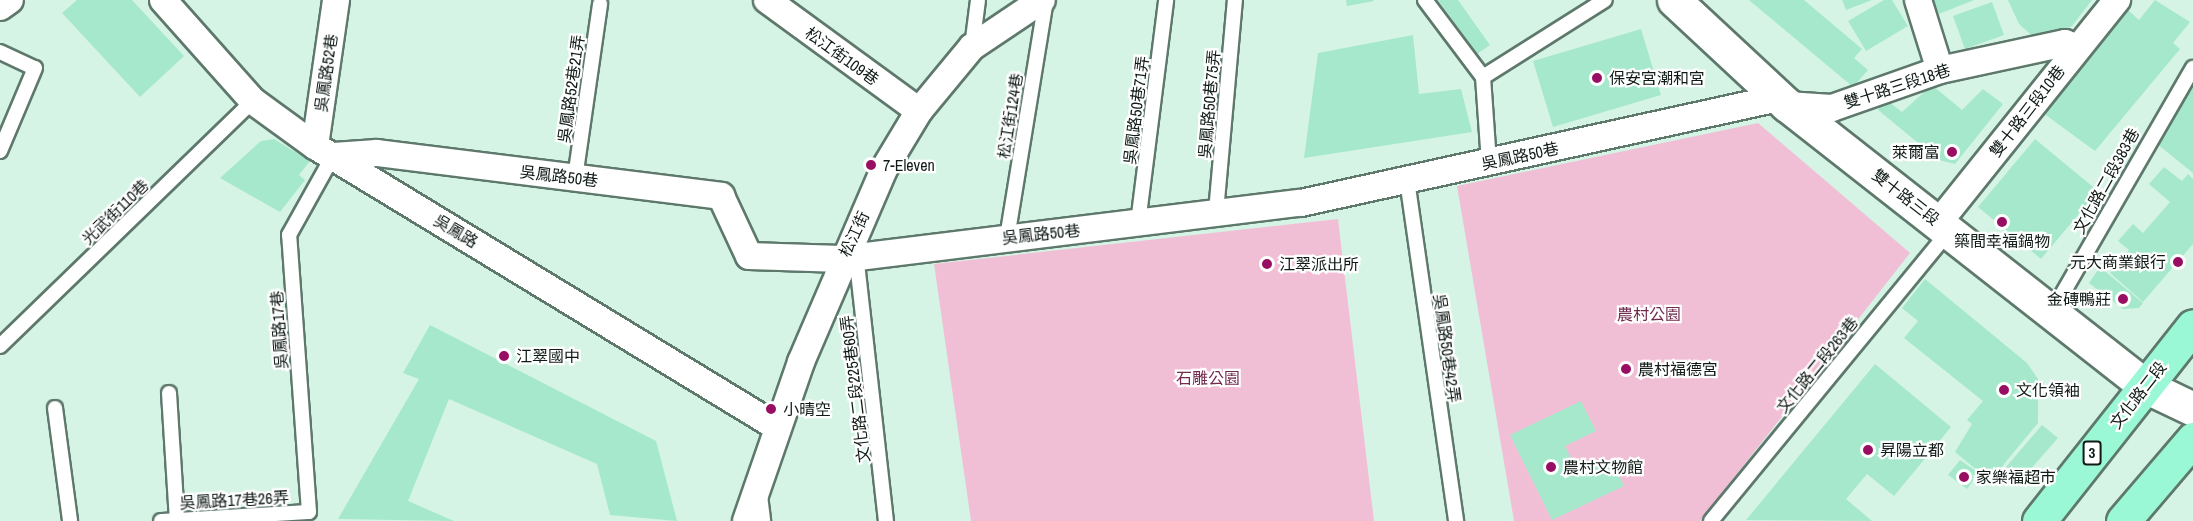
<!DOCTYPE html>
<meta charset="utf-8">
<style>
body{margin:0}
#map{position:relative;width:2193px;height:521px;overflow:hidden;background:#d6f4e6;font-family:"Archivo Narrow","Noto Sans TC",sans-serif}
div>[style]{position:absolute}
.green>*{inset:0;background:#f1bfd5}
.building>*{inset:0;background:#a6e8cb}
.roads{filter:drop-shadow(2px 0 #5e786c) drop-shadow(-2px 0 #5e786c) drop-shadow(0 2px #5e786c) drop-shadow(0 -2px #5e786c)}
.service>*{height:14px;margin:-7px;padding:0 7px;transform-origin:7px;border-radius:7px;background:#fff}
.minor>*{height:26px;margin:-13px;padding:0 13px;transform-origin:13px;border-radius:13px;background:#fff}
.tertiary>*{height:33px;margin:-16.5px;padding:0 16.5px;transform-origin:16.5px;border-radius:16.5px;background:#fff}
.primary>*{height:33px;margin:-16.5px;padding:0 16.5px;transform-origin:16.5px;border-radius:16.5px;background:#9af8d7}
.dots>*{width:16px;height:16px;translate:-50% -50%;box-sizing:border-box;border:3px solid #fff;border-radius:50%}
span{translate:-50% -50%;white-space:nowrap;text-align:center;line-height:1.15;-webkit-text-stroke:4.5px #fff;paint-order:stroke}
.shield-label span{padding:2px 4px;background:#fff;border:2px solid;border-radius:4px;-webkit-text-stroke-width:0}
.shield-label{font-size:15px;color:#101b16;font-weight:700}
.street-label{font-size:16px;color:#101b16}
.poi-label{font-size:16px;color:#101b16}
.left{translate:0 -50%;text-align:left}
.right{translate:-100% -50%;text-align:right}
.park-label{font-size:16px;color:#712b4f}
</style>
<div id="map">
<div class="green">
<div style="clip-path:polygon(1758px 123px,1910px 253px,1700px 521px,1514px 521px,1457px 186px)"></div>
<div style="clip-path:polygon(1338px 219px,1374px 521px,971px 521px,934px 264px)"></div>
</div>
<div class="building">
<div style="clip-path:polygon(77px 0,132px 0,184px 56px,140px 97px,62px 13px)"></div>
<div style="clip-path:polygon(1346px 0,1373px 0,1374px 1px,1347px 6px)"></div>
<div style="clip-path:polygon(1438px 0,1458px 0,1490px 45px,1477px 54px)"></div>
<div style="clip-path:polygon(1749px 0,1804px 0,1862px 49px,1854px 58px,1868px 70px,1853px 87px)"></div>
<div style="clip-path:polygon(1842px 0,1872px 0,1846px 10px)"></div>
<div style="clip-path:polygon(1884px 0,1892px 0,1908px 26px,1866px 51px,1848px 21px)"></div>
<div style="clip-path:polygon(1933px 0,1974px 0,1939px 14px)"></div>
<div style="clip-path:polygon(2008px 0,2092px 0,2072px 26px,2040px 43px,2019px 24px)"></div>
<div style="clip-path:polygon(2155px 0,2190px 22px,2173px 43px,2180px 49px,2095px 151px,2043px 113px,2128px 10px,2139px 20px)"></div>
<div style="clip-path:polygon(1992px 2px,2004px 35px,1965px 49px,1953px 16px)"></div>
<div style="clip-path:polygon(1641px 29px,1661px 95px,1553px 127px,1533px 61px)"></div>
<div style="clip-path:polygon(1413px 35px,1419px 94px,1461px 89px,1472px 132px,1304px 158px,1318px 53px)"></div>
<div style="clip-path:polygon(2193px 84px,2193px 173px,2151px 139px)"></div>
<div style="clip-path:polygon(1932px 85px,1962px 110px,1983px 89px,2003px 104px,1955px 164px,1939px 160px,1878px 110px,1884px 98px,1902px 112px)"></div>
<div style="clip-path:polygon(274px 139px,310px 161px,299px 175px,305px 180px,280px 212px,220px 178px,261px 141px)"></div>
<div style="clip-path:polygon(2035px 139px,2098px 191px,2041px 259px,1978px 207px)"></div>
<div style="clip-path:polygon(2164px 167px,2182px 181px,2188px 174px,2193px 179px,2193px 244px,2143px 302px,2110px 273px,2129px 250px,2118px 241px,2133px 224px,2143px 233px,2170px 202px,2149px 184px)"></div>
<div style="clip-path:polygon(2100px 267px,2143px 303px,2139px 308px,2123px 309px,2089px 283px)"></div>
<div style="clip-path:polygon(1925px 279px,2027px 363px,2038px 379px,2038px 423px,1990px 481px,1955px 452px,1972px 424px,1967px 420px,1983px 401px,1904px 338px,1918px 321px,1902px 308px)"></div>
<div style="clip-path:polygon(430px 325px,656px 441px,677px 521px,610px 515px,597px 464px,449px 399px,408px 501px,454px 521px,338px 519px,419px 379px,403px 373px)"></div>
<div style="clip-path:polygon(1875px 364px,1951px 427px,1894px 496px,1867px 474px,1846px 499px,1872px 521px,1746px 520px)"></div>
<div style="clip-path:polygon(1581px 401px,1596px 431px,1565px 446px,1579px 474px,1611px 459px,1624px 486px,1552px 520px,1510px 435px)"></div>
<div style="clip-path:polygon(2042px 425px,2058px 438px,2021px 480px,2006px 467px)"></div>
<div style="clip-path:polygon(1960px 460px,1979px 473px,1967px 489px,1948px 475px)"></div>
</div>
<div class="roads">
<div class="service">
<div style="left:1425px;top:0;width:96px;rotate:53deg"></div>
<div style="left:1483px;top:77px;width:85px;rotate:86deg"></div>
<div style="left:972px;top:47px;width:47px;rotate:-82.7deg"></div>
<div style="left:0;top:52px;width:38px;rotate:25deg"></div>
<div style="left:35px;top:68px;width:90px;rotate:112.9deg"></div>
<div style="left:1483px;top:77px;width:144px;rotate:-32.3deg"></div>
<div style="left:575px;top:178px;width:176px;rotate:-81.8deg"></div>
<div style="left:1407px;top:180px;width:345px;rotate:81.8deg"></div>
<div style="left:1216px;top:212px;width:213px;rotate:-84.9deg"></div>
<div style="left:1138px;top:223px;width:225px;rotate:-82.8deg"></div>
<div style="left:1007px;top:238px;width:241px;rotate:-80.7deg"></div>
<div style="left:856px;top:254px;width:269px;rotate:83.6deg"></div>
<div style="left:2052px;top:312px;width:282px;rotate:-60deg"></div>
<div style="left:0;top:346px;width:352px;rotate:-44.1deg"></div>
<div style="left:169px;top:393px;width:127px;rotate:86.4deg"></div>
<div style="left:55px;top:408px;width:114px;rotate:82.4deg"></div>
<div style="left:760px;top:495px;width:26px;rotate:83deg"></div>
<div style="left:161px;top:521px;width:148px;rotate:-3.5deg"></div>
<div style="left:309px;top:512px;width:278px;rotate:-94.1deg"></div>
<div style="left:289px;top:235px;width:90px;rotate:-60.9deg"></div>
<div style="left:1711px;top:521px;width:375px;rotate:-50.6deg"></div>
</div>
<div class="minor">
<div style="left:163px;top:0;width:135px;rotate:48.3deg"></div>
<div style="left:253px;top:101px;width:77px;rotate:36deg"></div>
<div style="left:315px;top:146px;width:541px;rotate:31.31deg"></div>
<div style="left:767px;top:0;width:188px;rotate:36.1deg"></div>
<div style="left:1918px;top:0;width:73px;rotate:72.6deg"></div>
<div style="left:0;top:7px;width:12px;rotate:-35deg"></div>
<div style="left:1787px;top:105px;width:45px;rotate:3.8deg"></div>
<div style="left:1832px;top:108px;width:114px;rotate:-19.4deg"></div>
<div style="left:1940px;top:70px;width:128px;rotate:-12.2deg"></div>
<div style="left:2065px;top:43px;width:13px;rotate:23deg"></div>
<div style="left:315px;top:146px;width:148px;rotate:-81.8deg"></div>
<div style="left:333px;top:156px;width:44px;rotate:-3.9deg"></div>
<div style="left:377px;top:153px;width:347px;rotate:7.1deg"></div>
<div style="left:721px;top:196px;width:66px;rotate:65deg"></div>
<div style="left:749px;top:256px;width:93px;rotate:1.8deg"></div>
<div style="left:842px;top:259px;width:462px;rotate:-7deg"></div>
<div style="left:1301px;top:203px;width:488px;rotate:-12.4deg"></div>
<div style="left:1939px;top:222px;width:285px;rotate:-51.3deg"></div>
<div style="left:746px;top:521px;width:168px;rotate:-70.9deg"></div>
<div style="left:801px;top:362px;width:210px;rotate:-66.7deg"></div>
<div style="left:884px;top:169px;width:68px;rotate:-58.9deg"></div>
<div style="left:919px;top:111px;width:83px;rotate:-50.4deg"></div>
<div style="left:972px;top:47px;width:84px;rotate:-33.9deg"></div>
</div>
<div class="tertiary">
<div style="left:1674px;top:0;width:154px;rotate:42.9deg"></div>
<div style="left:1787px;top:105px;width:455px;rotate:38.1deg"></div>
<div style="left:2145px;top:386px;width:53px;rotate:25.6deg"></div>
</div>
<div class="primary">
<div style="left:2039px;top:521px;width:248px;rotate:-51.7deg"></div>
<div style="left:2123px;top:521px;width:108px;rotate:-49.5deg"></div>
</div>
</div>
<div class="dots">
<div style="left:1597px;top:78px;background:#980e62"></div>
<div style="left:1952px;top:152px;background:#980e62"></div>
<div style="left:871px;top:165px;background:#980e62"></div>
<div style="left:2002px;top:222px;background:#980e62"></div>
<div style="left:2178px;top:262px;background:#980e62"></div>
<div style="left:1267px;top:264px;background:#980e62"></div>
<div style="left:2123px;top:299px;background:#980e62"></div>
<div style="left:504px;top:356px;background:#980e62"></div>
<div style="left:1626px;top:369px;background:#980e62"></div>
<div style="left:2004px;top:390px;background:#980e62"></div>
<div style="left:771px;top:409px;background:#980e62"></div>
<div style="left:1868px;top:450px;background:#980e62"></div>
<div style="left:1551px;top:467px;background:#980e62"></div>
<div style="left:1964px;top:477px;background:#980e62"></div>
</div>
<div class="shield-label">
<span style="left:2092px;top:453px">3</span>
</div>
<div class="street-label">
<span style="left:842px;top:56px;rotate:36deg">松江街109巷</span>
<span style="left:326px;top:73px;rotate:-82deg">吳鳳路52巷</span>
<span style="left:1897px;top:86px;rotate:-18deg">雙十路三段18巷</span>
<span style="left:571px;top:89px;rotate:-82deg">吳鳳路52巷21弄</span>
<span style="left:1209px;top:104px;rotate:-85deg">吳鳳路50巷75弄</span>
<span style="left:1136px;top:110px;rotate:-83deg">吳鳳路50巷71弄</span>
<span style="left:2027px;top:111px;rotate:-52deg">雙十路三段10巷</span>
<span style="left:1010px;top:116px;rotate:-81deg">松江街124巷</span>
<span style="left:1520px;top:156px;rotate:-12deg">吳鳳路50巷</span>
<span style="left:559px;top:176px;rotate:7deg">吳鳳路50巷</span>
<span style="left:2106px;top:181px;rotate:-61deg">文化路二段383巷</span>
<span style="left:1906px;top:197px;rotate:38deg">雙十路三段</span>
<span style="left:115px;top:212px;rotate:-44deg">光武街110巷</span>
<span style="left:456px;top:231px;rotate:31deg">吳鳳路</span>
<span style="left:854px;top:234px;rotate:-65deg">松江街</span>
<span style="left:1041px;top:234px;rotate:-6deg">吳鳳路50巷</span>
<span style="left:279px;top:330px;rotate:-94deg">吳鳳路17巷</span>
<span style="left:1447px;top:348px;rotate:82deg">吳鳳路50巷42弄</span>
<span style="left:1817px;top:365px;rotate:-51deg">文化路二段263巷</span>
<span style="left:855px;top:389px;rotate:-97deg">文化路二段225巷60弄</span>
<span style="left:2138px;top:395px;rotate:-52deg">文化路二段</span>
<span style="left:234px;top:500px;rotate:-3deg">吳鳳路17巷26弄</span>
</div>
<div class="poi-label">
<span class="left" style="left:1609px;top:78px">保安宮潮和宮</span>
<span class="right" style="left:1940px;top:152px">萊爾富</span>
<span class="left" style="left:883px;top:165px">7-Eleven</span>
<span style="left:2002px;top:241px">築間幸福鍋物</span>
<span class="right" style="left:2166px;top:262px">元大商業銀行</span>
<span class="left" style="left:1279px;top:264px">江翠派出所</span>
<span class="right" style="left:2111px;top:299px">金磚鴨莊</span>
<span class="left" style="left:516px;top:356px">江翠國中</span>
<span class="left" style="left:1638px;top:369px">農村福德宮</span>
<span class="left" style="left:2016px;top:390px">文化領袖</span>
<span class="left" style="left:783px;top:409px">小晴空</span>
<span class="left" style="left:1880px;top:450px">昇陽立都</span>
<span class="left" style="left:1563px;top:467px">農村文物館</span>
<span class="left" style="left:1976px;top:477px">家樂福超市</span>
</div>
<div class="park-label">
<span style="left:1649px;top:314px">農村公園</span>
<span style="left:1208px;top:378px">石雕公園</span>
</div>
</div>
